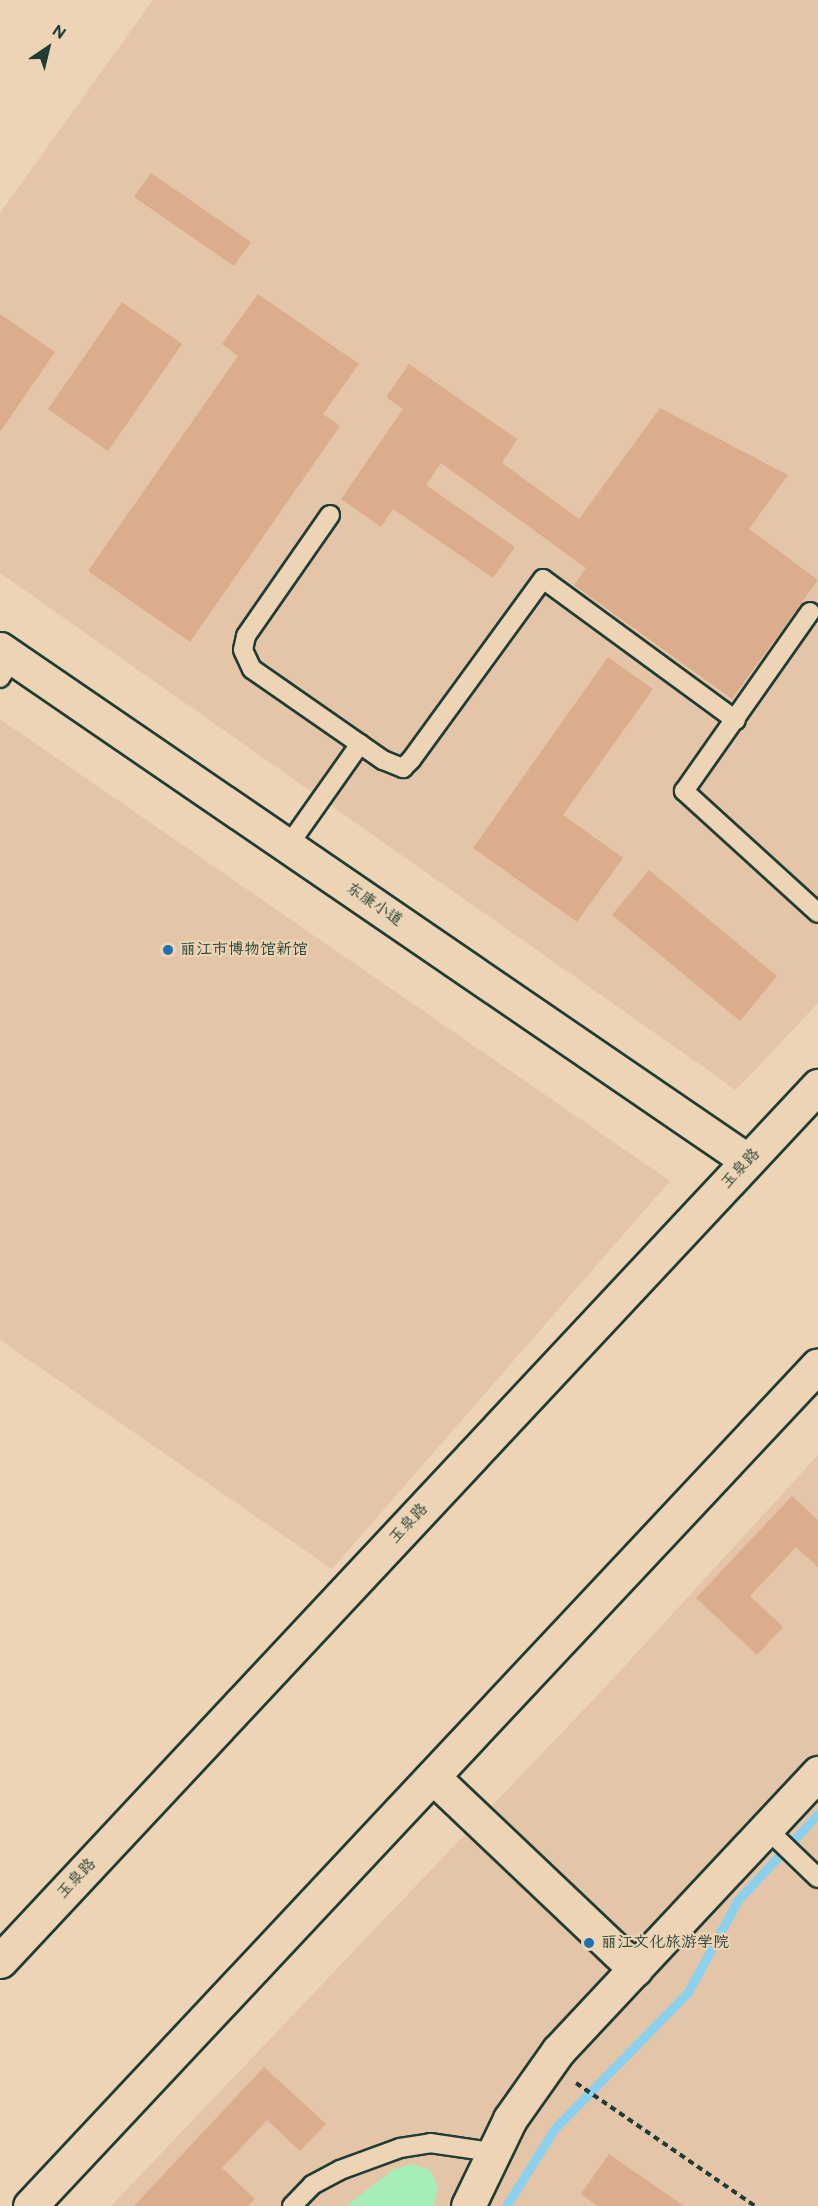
<!DOCTYPE html>
<meta charset="utf-8">
<style>
body{margin:0}
#map{position:relative;width:818px;height:2206px;overflow:hidden;background:#edd4b5;font-family:"Balsamiq Sans","LXGW WenKai TC",sans-serif}
div>[style]{position:absolute}
.built>*{inset:0;background:#e4c5a7}
.green>*{inset:0;background:#a7edba}
.stream>*{height:9px;margin:-4.5px;padding:0 4.5px;transform-origin:4.5px;border-radius:4.5px;background:#8bd0ec}
.building>*{inset:0;background:#dbad8c}
.path>*{height:4px;margin-top:-2px;transform-origin:0;background:repeating-linear-gradient(90deg,#1f3d34 0 6px,transparent 0 10.5px)}
.roads{filter:drop-shadow(2px 0 #1f3d34) drop-shadow(-2px 0 #1f3d34) drop-shadow(0 2px #1f3d34) drop-shadow(0 -2px #1f3d34)}
.lane>*{height:18px;margin:-9px;padding:0 9px;transform-origin:9px;border-radius:9px;background:#edd4b5}
.street>*{height:33px;margin:-16.5px;padding:0 16.5px;transform-origin:16.5px;border-radius:16.5px;background:#edd4b5}
.secondary>*{height:33px;margin:-16.5px;padding:0 16.5px;transform-origin:16.5px;border-radius:16.5px;background:#edd4b5}
.highway>*{height:33px;margin:-16.5px;padding:0 16.5px;transform-origin:16.5px;border-radius:16.5px;background:#edd4b5}
.dots>*{width:16px;height:16px;translate:-50% -50%;box-sizing:border-box;border:3px solid #edd4b5;border-radius:50%}
span{translate:-50% -50%;white-space:nowrap;text-align:center;line-height:1.15;-webkit-text-stroke:4.5px #edd4b5;paint-order:stroke}
.street-label{font-size:16px;color:#1f3d34}
.poi-label{font-size:16px;color:#1f3d34}
.left{translate:0 -50%;text-align:left}
.north{position:absolute;left:18px;top:18px;width:60px;height:60px;-webkit-text-stroke:4px #edd4b5;paint-order:stroke;rotate:35deg;font-size:16px;font-weight:700;line-height:24px;text-align:center;color:#1f3d34}
.north::after{content:'';display:block;margin:auto;width:21px;height:27px;background:#1f3d34;clip-path:polygon(50% 0,100% 100%,50% 72%,0 100%)}
</style>
<div id="map">
<div class="built">
<div style="clip-path:polygon(153px 0,818px 0,818px 1003px,736px 1090px,0 573px,0 213px)"></div>
<div style="clip-path:polygon(0 719px,670px 1181px,332px 1569px,0 1340px)"></div>
<div style="clip-path:polygon(818px 1455px,818px 2206px,111px 2206px,611px 1681px)"></div>
</div>
<div class="green">
<div style="clip-path:polygon(412px 2164px,430px 2170px,438px 2187px,434px 2206px,346px 2206px,394px 2169px)"></div>
</div>
<div class="stream">
<div style="left:506px;top:2206px;width:92px;rotate:-57.9deg"></div>
<div style="left:555px;top:2128px;width:190px;rotate:-45.6deg"></div>
<div style="left:688px;top:1992px;width:105px;rotate:-61.5deg"></div>
<div style="left:738px;top:1900px;width:117px;rotate:-47.1deg"></div>
</div>
<div class="building">
<div style="clip-path:polygon(151px 173px,251px 242px,234px 266px,134px 197px)"></div>
<div style="clip-path:polygon(258px 294px,359px 364px,323px 414px,340px 426px,190px 642px,88px 571px,238px 356px,222px 344px)"></div>
<div style="clip-path:polygon(122px 302px,182px 344px,108px 451px,48px 409px)"></div>
<div style="clip-path:polygon(0 314px,55px 352px,0 432px)"></div>
<div style="clip-path:polygon(409px 364px,517px 439px,502px 463px,579px 519px,660px 408px,788px 475px,749px 529px,818px 580px,732px 699px,574px 585px,586px 568px,441px 463px,426px 485px,515px 547px,493px 578px,393px 509px,381px 527px,341px 499px,403px 409px,386px 397px)"></div>
<div style="clip-path:polygon(608px 657px,653px 689px,563px 815px,623px 858px,577px 922px,473px 848px)"></div>
<div style="clip-path:polygon(649px 870px,777px 976px,740px 1021px,612px 915px)"></div>
<div style="clip-path:polygon(792px 1496px,818px 1520px,818px 1567px,796px 1547px,750px 1596px,783px 1627px,757px 1655px,696px 1598px)"></div>
<div style="clip-path:polygon(264px 2067px,326px 2124px,300px 2151px,267px 2120px,222px 2168px,255px 2199px,248px 2206px,134px 2206px)"></div>
<div style="clip-path:polygon(609px 2154px,684px 2206px,598px 2206px,581px 2194px)"></div>
</div>
<div class="path">
<div style="left:576px;top:2083px;width:217px;rotate:34.5deg"></div>
</div>
<div class="roads">
<div class="lane">
<div style="left:330px;top:515px;width:147px;rotate:124.8deg"></div>
<div style="left:246px;top:636px;width:14px;rotate:102deg"></div>
<div style="left:243px;top:650px;width:21px;rotate:65deg"></div>
<div style="left:252px;top:669px;width:160px;rotate:34.8deg"></div>
<div style="left:383px;top:760px;width:22px;rotate:22deg"></div>
<div style="left:403px;top:768px;width:11px;rotate:-45deg"></div>
<div style="left:411px;top:760px;width:224px;rotate:-53.9deg"></div>
<div style="left:543px;top:579px;width:239px;rotate:36.2deg"></div>
<div style="left:810px;top:612px;width:219px;rotate:125.1deg"></div>
<div style="left:684px;top:791px;width:181px;rotate:42.3deg"></div>
<div style="left:0;top:678px;width:24px;rotate:-57deg"></div>
<div style="left:288px;top:846px;width:125px;rotate:-54.8deg"></div>
<div style="left:766px;top:1828px;width:72px;rotate:43.9deg"></div>
<div style="left:292px;top:2206px;width:29px;rotate:-46deg"></div>
<div style="left:312px;top:2185px;width:32px;rotate:-28deg"></div>
<div style="left:340px;top:2170px;width:64px;rotate:-20.1deg"></div>
<div style="left:400px;top:2148px;width:30px;rotate:-9deg"></div>
<div style="left:430px;top:2143px;width:63px;rotate:8.3deg"></div>
</div>
<div class="street">
<div style="left:433px;top:1777px;width:279px;rotate:43.5deg"></div>
<div style="left:468px;top:2206px;width:97px;rotate:-64.2deg"></div>
<div style="left:510px;top:2119px;width:83px;rotate:-54.8deg"></div>
<div style="left:558px;top:2051px;width:381px;rotate:-46.9deg"></div>
</div>
<div class="secondary">
<div style="left:0;top:649px;width:906px;rotate:34.39deg"></div>
</div>
<div class="highway">
<div style="left:0;top:1961px;width:1198px;rotate:-46.93deg"></div>
<div style="left:30px;top:2206px;width:1152px;rotate:-46.86deg"></div>
</div>
</div>
<div class="dots">
<div style="left:168px;top:950px;background:#1f6fb2"></div>
<div style="left:589px;top:1943px;background:#1f6fb2"></div>
</div>
<div class="street-label">
<span style="left:374px;top:905px;rotate:34deg">东康小道</span>
<span style="left:741px;top:1169px;rotate:-47deg">玉泉路</span>
<span style="left:409px;top:1524px;rotate:-47deg">玉泉路</span>
<span style="left:77px;top:1879px;rotate:-47deg">玉泉路</span>
</div>
<div class="poi-label">
<span class="left" style="left:180px;top:950px">丽江市博物馆新馆</span>
<span class="left" style="left:601px;top:1943px">丽江文化旅游学院</span>
</div>
<div class="north">N</div>
</div>
